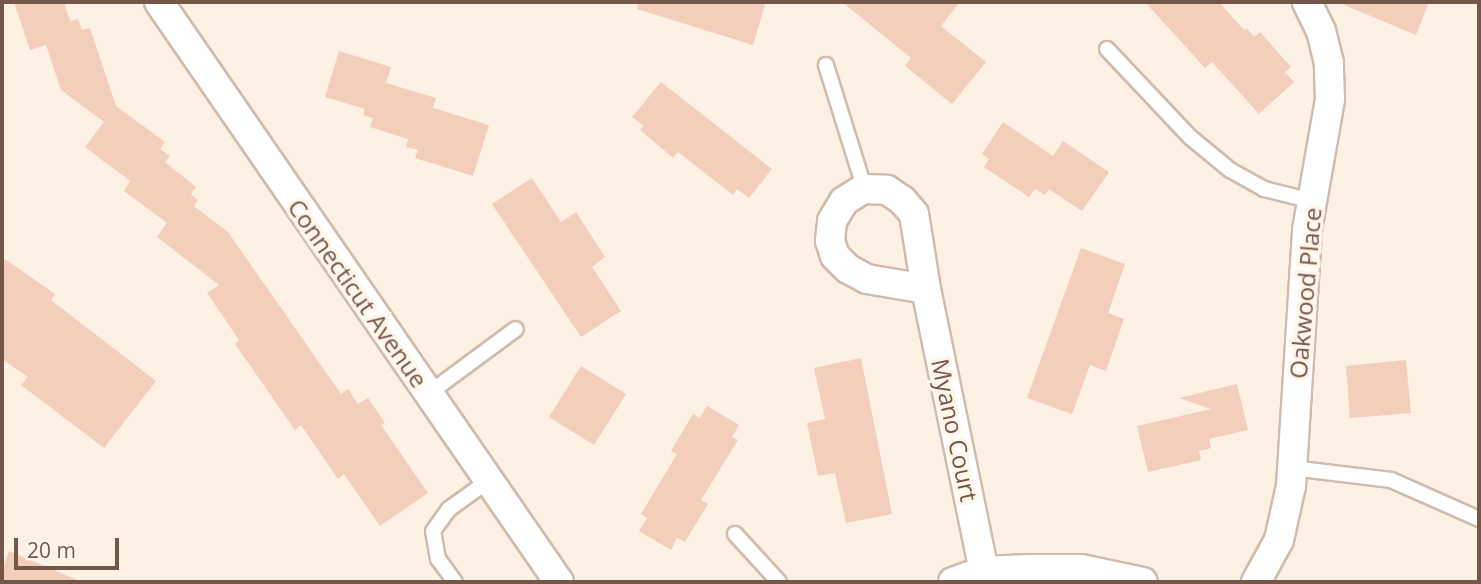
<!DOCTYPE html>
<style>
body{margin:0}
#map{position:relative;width:1481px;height:584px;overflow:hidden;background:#fcf1e3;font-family:"Open Sans",sans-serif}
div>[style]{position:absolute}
.building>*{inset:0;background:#f2cebb}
.roads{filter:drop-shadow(2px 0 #d0bbad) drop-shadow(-2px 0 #d0bbad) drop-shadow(0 2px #d0bbad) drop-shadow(0 -2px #d0bbad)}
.service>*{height:14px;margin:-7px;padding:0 7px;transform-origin:7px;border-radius:7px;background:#fff}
.minor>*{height:28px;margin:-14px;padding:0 14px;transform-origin:14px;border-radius:14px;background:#fff}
span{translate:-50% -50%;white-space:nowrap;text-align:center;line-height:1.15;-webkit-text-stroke:7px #fff6ea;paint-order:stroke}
.street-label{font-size:24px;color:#755749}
.frame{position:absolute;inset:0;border:4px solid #755749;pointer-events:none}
.scale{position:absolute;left:14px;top:538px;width:105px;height:32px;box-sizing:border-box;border:4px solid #755749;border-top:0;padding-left:9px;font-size:21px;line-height:24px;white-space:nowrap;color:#755749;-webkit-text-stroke:5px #fff6ea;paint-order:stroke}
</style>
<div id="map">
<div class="building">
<div style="clip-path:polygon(14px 2px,64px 2px,70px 21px,78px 19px,82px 30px,90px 28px,116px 106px,165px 142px,160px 149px,170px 156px,165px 162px,196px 187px,191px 194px,198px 200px,194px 206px,228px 232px,341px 394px,348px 389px,358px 404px,368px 398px,385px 423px,381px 425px,428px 493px,380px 526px,344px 474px,338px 479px,301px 425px,295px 430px,235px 344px,239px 340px,207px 293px,219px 285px,157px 237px,167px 223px,124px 191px,130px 181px,85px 147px,104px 122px,61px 90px,46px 45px,30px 50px)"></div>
<div style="clip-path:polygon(638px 2px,766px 2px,753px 45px,637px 9px)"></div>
<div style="clip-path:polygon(842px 2px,960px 2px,941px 26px,986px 62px,952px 104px,905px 66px,911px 58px)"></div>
<div style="clip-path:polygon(1145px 2px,1219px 2px,1244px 30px,1247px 28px,1254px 37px,1260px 32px,1291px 67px,1285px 72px,1294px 82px,1259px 114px,1212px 62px,1205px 68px)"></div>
<div style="clip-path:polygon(1337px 2px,1429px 2px,1416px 35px)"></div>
<div style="clip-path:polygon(339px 51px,391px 67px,386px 83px,436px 98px,433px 108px,489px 125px,473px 176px,415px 158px,418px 150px,406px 147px,408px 139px,370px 127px,373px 118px,363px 115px,365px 109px,325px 97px)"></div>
<div style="clip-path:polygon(661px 82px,772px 169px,749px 198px,737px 189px,733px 195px,678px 152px,673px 158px,640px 130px,644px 126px,632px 117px)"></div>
<div style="clip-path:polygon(1003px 122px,1053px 156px,1063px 141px,1109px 172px,1082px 211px,1049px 189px,1045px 195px,1035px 189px,1029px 197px,984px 167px,989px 159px,982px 154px)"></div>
<div style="clip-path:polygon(532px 178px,561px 222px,576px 212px,605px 257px,592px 267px,621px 311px,581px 337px,492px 204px)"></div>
<div style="clip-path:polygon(1081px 248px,1125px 264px,1108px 313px,1124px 319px,1106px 371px,1090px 365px,1072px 414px,1027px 398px)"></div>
<div style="clip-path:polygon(2px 257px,55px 294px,51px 300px,156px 381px,104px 448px,21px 385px,28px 377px,2px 359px)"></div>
<div style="clip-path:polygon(861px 358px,892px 514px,846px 523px,835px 473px,818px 476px,807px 423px,825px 419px,814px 368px)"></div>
<div style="clip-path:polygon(1406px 360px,1411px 413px,1350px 418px,1346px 366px)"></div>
<div style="clip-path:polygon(581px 366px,626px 394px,594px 445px,549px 417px)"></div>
<div style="clip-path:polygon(1237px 384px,1248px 430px,1209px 439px,1211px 448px,1199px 451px,1201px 460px,1148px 472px,1137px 426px,1211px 409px,1179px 398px)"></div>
<div style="clip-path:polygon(707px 406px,739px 425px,732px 437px,738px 440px,701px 500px,708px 504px,685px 542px,677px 538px,671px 550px,639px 531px,647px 518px,641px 514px,677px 454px,671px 451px,693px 414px,700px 418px)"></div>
<div style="clip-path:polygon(9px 551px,82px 582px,2px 582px,2px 571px)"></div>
</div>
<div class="roads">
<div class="service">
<div style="left:1107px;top:49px;width:121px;rotate:46.7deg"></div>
<div style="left:1190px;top:137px;width:52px;rotate:39.5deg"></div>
<div style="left:1230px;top:170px;width:39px;rotate:29deg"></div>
<div style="left:1264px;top:189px;width:50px;rotate:13.8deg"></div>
<div style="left:826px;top:65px;width:131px;rotate:72.7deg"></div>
<div style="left:428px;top:394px;width:109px;rotate:-36.5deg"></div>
<div style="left:1292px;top:468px;width:100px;rotate:6.9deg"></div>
<div style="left:1391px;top:480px;width:96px;rotate:23.9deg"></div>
<div style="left:735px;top:534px;width:65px;rotate:47.5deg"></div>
<div style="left:455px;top:582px;width:29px;rotate:-126deg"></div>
<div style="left:438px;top:559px;width:28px;rotate:-100deg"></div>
<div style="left:433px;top:531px;width:27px;rotate:-54deg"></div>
<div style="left:449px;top:509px;width:48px;rotate:-35.7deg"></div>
</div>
<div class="minor">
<div style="left:159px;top:2px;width:705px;rotate:55.41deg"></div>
<div style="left:926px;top:289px;width:60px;rotate:-170.4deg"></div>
<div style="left:867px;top:279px;width:21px;rotate:-152deg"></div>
<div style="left:848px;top:269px;width:18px;rotate:-135deg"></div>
<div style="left:835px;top:256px;width:16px;rotate:-108deg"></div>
<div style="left:830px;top:241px;width:20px;rotate:-84deg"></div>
<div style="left:832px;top:221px;width:23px;rotate:-59deg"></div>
<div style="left:844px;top:201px;width:22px;rotate:-32deg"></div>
<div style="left:863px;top:189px;width:24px;rotate:2deg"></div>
<div style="left:887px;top:190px;width:18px;rotate:34deg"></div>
<div style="left:902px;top:200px;width:18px;rotate:49deg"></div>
<div style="left:914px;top:214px;width:76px;rotate:80.9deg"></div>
<div style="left:926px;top:289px;width:288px;rotate:78.4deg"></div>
<div style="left:953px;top:582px;width:33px;rotate:-20deg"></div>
<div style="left:984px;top:571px;width:44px;rotate:-2.6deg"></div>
<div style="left:1028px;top:569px;width:53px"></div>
<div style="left:1081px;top:569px;width:63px;rotate:11.8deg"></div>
<div style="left:1256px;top:582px;width:48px;rotate:-61.3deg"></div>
<div style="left:1279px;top:540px;width:55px;rotate:-77.5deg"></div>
<div style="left:1291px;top:486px;width:256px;rotate:-86.4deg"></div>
<div style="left:1307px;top:230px;width:133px;rotate:-80deg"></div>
<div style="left:1330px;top:99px;width:36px;rotate:-92deg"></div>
<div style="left:1329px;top:63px;width:33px;rotate:-104deg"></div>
<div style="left:1321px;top:31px;width:32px;rotate:-116deg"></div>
</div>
</div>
<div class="street-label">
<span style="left:358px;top:293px;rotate:55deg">Connecticut Avenue</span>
<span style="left:1305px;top:293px;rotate:-85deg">Oakwood Place</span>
<span style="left:955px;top:430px;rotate:78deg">Myano Court</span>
</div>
<div class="frame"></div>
<div class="scale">20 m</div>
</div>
